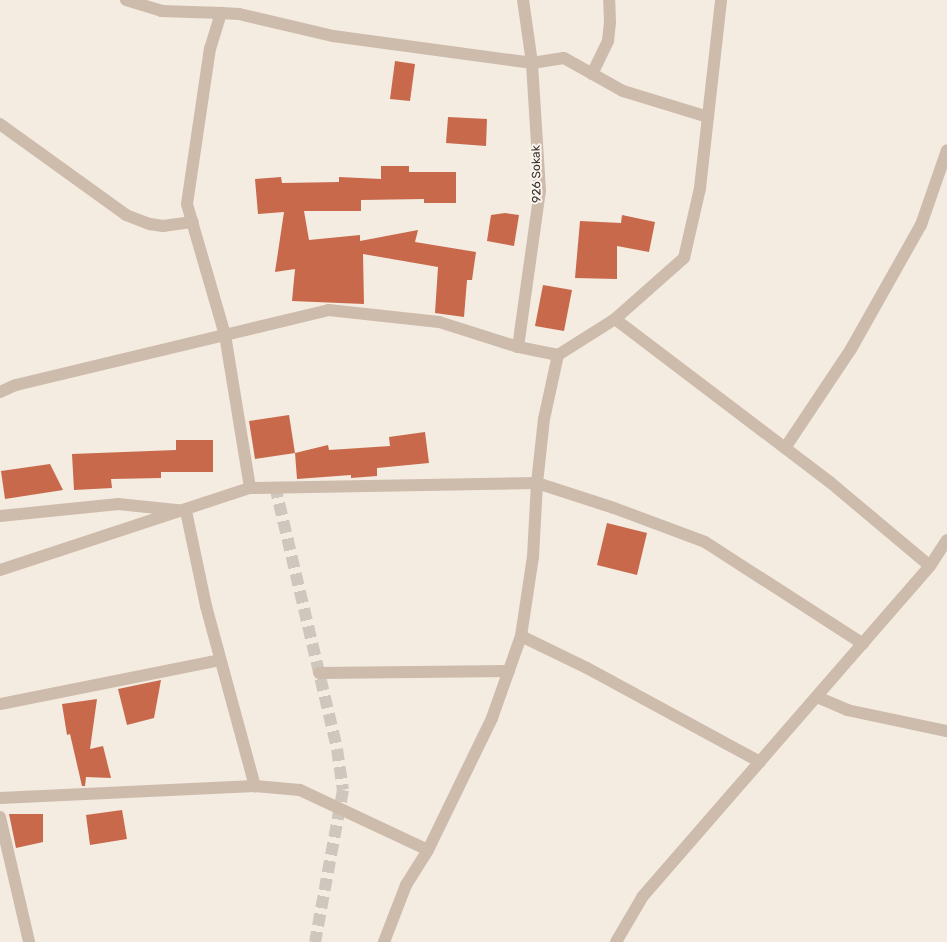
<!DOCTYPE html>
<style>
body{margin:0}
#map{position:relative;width:947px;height:942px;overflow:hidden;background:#f4ebe1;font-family:Rubik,sans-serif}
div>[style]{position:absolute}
.building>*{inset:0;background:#c8694b}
.street-tunnel>*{height:12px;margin-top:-6px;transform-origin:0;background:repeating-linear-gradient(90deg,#cfc6bd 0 12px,transparent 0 18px)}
.street>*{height:12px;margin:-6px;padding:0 6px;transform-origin:6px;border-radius:6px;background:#cdbbac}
span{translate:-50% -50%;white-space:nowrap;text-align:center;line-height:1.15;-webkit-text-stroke:4px #fbf5ee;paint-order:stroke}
.street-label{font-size:12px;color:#3b302b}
</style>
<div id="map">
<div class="building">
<div style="clip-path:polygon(395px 61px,415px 64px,410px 101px,390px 99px)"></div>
<div style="clip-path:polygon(448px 117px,487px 119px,486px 146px,446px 143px)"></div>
<div style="clip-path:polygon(381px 166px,409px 166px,409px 172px,456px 172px,456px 203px,424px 203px,424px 199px,361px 200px,361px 211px,304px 211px,309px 240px,360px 235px,360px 241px,418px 230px,415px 242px,476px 252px,472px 280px,467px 280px,464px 317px,435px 313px,438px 267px,363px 254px,364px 304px,292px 301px,295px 269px,275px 272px,284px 212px,258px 214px,255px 179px,281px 177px,282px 183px,339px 182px,339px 177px,381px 179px)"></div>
<div style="clip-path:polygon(505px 213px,519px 215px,514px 246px,487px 241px,491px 215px)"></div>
<div style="clip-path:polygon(622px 215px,655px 222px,649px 252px,617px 246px,617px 279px,575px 278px,580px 221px,621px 223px)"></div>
<div style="clip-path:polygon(543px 285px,572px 290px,564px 331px,535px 326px)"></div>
<div style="clip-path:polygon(289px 415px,295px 453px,255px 459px,249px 421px)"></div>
<div style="clip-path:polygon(425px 432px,429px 463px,377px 468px,377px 476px,351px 478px,351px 475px,297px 479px,295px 453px,328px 445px,329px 450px,390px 446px,389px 437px)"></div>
<div style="clip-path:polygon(176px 440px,213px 440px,213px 472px,161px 472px,161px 478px,111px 479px,112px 488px,74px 490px,72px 454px,176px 450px)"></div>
<div style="clip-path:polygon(50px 464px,63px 490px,5px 499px,1px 471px)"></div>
<div style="clip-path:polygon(607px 523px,647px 533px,637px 575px,597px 565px)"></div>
<div style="clip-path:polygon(161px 680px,154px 718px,127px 725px,118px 689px)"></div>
<div style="clip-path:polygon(97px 699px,90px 749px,103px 746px,111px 778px,86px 777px,85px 786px,82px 786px,70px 734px,67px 735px,62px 704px)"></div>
<div style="clip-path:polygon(122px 810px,127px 839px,90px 845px,86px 815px)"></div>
<div style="clip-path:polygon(9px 814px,43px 814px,43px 842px,16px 848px)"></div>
</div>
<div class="street-tunnel">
<div style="left:275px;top:486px;width:270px;rotate:76.7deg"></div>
<div style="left:337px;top:749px;width:41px;rotate:81.7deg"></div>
<div style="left:343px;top:790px;width:155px;rotate:100.4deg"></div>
</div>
<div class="street">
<div style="left:126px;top:0;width:37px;rotate:17deg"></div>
<div style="left:161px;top:11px;width:60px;rotate:1.9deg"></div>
<div style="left:592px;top:74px;width:37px;rotate:-64deg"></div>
<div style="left:608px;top:41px;width:18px;rotate:-84deg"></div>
<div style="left:610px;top:23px;width:23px;rotate:-92deg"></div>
<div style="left:0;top:124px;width:155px;rotate:35.8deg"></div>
<div style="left:126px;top:215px;width:26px;rotate:21deg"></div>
<div style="left:150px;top:224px;width:13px;rotate:9deg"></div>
<div style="left:163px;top:226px;width:30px;rotate:-8deg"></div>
<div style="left:615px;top:319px;width:271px;rotate:37.2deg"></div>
<div style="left:831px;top:483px;width:129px;rotate:40deg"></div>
<div style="left:518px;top:347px;width:158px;rotate:-82deg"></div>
<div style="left:540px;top:191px;width:128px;rotate:-93.6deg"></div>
<div style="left:532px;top:63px;width:64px;rotate:-98.1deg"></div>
<div style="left:558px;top:355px;width:41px;rotate:-168.7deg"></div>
<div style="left:518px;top:347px;width:83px;rotate:-162.4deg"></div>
<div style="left:439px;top:322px;width:111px;rotate:-173.8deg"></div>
<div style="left:329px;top:310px;width:107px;rotate:166.5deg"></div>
<div style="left:225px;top:335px;width:136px;rotate:-106.2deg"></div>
<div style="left:187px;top:204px;width:157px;rotate:-81.6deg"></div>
<div style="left:210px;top:49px;width:38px;rotate:-73deg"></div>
<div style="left:221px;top:13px;width:18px;rotate:3deg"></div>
<div style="left:239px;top:14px;width:97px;rotate:13.2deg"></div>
<div style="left:333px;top:36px;width:201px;rotate:7.7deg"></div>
<div style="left:532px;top:63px;width:32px;rotate:-9deg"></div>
<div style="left:564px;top:58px;width:68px;rotate:29.2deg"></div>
<div style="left:623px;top:91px;width:89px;rotate:17deg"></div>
<div style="left:0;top:392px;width:17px;rotate:-24deg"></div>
<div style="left:16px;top:385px;width:215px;rotate:-13.5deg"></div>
<div style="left:225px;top:335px;width:155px;rotate:80.7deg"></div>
<div style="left:785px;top:448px;width:119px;rotate:-56.3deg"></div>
<div style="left:851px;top:349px;width:142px;rotate:-60.6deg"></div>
<div style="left:921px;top:225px;width:79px;rotate:-70.9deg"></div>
<div style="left:0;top:516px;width:119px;rotate:-5.8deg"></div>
<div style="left:118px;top:504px;width:68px;rotate:5.9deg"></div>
<div style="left:186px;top:511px;width:97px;rotate:78.1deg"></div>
<div style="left:206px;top:606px;width:187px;rotate:74.8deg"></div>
<div style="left:0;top:570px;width:263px;rotate:-18.2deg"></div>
<div style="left:250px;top:488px;width:287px;rotate:-1deg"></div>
<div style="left:537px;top:483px;width:81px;rotate:18deg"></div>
<div style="left:614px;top:508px;width:97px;rotate:20.5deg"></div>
<div style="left:705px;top:542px;width:188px;rotate:32.8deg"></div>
<div style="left:521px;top:636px;width:73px;rotate:25.9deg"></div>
<div style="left:587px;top:668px;width:197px;rotate:28.5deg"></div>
<div style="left:319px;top:673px;width:190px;rotate:-0.6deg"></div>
<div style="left:817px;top:697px;width:33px;rotate:23deg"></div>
<div style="left:847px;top:710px;width:102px;rotate:11.9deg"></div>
<div style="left:0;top:704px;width:224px;rotate:-11.3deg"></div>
<div style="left:0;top:798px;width:255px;rotate:-2.7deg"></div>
<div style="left:255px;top:786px;width:45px;rotate:5.1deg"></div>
<div style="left:300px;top:790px;width:141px;rotate:25.1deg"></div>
<div style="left:0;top:817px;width:128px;rotate:76.9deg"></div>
<div style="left:384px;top:942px;width:61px;rotate:-68.9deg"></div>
<div style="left:406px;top:885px;width:41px;rotate:-57.8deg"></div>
<div style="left:428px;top:850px;width:147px;rotate:-64.1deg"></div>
<div style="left:492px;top:718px;width:87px;rotate:-70.5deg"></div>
<div style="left:521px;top:636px;width:80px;rotate:-81.4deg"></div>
<div style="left:533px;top:557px;width:74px;rotate:-86.9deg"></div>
<div style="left:537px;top:483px;width:64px;rotate:-83.8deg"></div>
<div style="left:544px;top:419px;width:66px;rotate:-77.7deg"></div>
<div style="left:558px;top:355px;width:67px;rotate:-32.3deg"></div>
<div style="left:615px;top:319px;width:92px;rotate:-41.5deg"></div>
<div style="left:684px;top:258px;width:72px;rotate:-77.1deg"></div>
<div style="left:700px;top:188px;width:189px;rotate:-83.6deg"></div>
<div style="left:616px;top:942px;width:53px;rotate:-59.6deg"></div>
<div style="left:643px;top:896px;width:437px;rotate:-49deg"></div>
<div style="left:930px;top:566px;width:31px;rotate:-57deg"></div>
</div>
<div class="street-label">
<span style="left:537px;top:174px;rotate:-91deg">926 Sokak</span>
</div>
</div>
